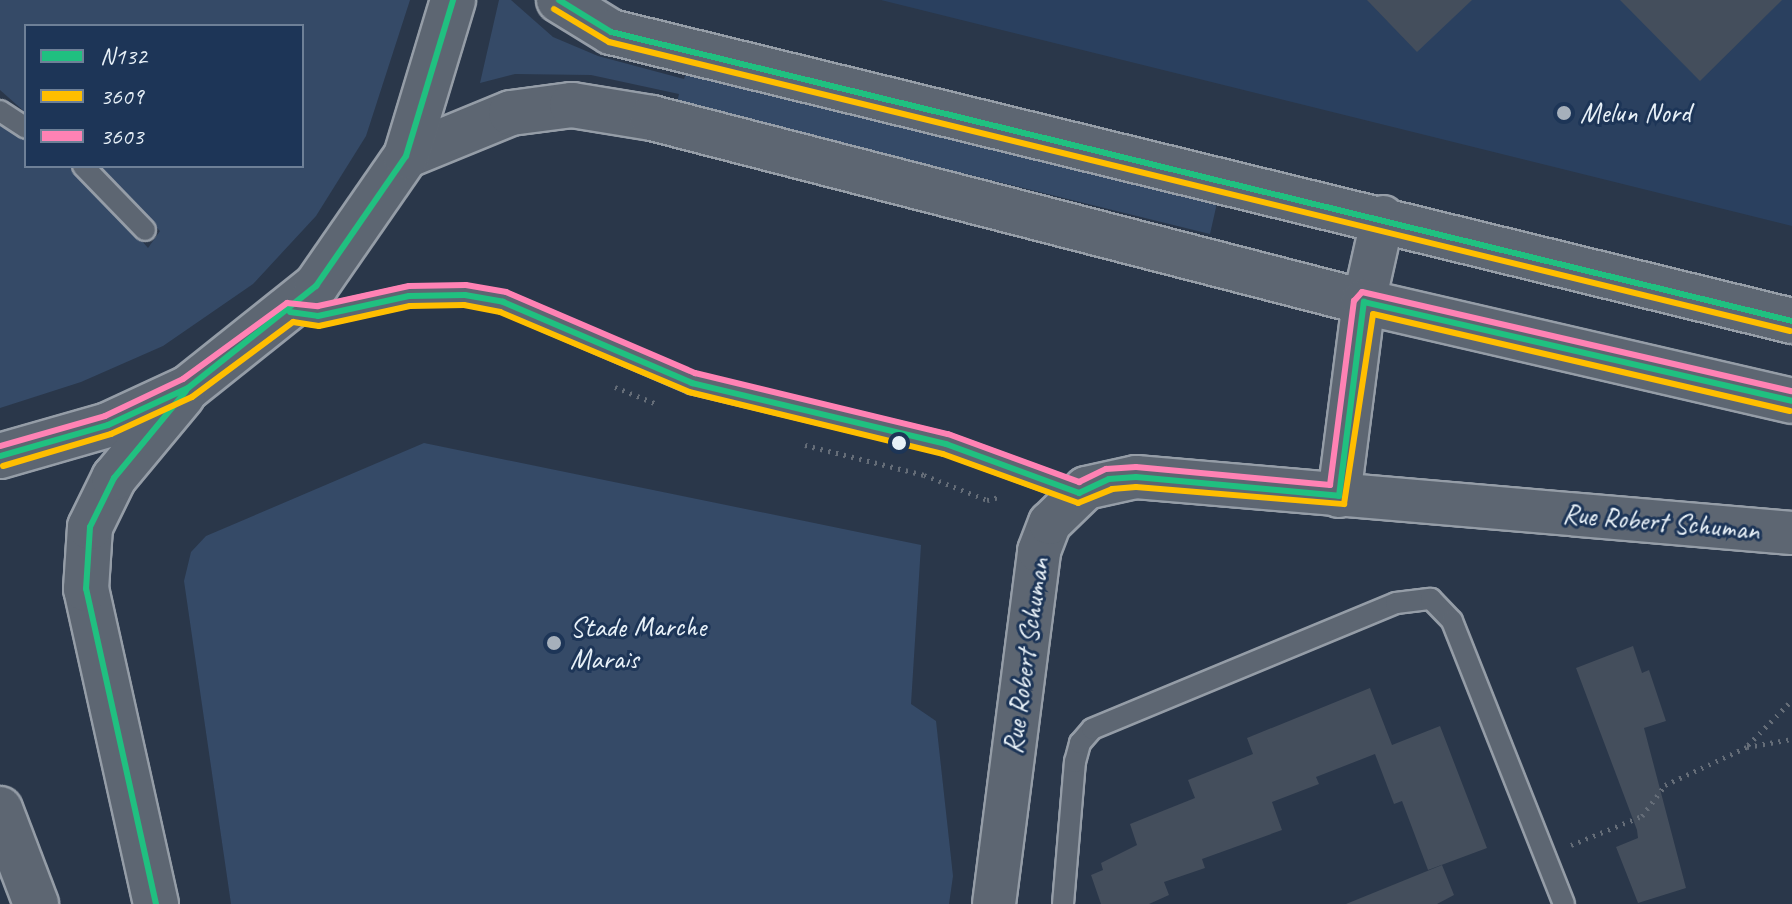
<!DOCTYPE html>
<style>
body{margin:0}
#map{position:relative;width:1792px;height:904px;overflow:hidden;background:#2a374a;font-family:Caveat,sans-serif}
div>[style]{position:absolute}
.built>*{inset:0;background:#2a405f}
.green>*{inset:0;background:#354a67}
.building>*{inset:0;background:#444e5c}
.path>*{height:5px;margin-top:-2.5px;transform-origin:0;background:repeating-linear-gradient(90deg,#656d78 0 2px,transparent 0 8px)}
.roads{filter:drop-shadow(2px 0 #959da7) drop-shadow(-2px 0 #959da7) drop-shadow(0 2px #959da7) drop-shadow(0 -2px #959da7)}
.lane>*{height:20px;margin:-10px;padding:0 10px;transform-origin:10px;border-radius:10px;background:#5d6672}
.street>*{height:42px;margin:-21px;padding:0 21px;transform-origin:21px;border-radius:21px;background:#5d6672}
.primary>*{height:44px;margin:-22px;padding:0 22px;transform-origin:22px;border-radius:22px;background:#5d6672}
.bus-1>*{height:6px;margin:-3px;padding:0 3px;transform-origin:3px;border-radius:3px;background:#20c080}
.bus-2>*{height:6px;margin:-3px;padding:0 3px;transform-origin:3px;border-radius:3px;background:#ffbe00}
.bus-3>*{height:6px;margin:-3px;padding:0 3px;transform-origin:3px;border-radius:3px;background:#ff82b4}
.dots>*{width:22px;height:22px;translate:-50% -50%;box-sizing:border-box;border:4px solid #1d3557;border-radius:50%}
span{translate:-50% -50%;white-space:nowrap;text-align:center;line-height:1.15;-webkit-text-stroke:6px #1d3557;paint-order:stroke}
.poi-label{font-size:28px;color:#e8f1f8}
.left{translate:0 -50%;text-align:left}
.street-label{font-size:28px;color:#e8f1f8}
.legend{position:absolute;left:24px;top:24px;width:280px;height:144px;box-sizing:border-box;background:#1d3557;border:2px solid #6e8097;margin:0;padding:10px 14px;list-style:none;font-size:24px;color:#e8f1f8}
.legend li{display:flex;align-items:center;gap:16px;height:40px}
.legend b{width:40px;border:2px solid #6e8097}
</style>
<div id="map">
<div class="built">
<div style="clip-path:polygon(881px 0,1792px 0,1792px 226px)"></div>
</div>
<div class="green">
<div style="clip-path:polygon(0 0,410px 0,366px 136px,316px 216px,253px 284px,163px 346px,81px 382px,0 408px,0 122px,26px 139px,26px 166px,67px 166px,93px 185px,148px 248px,160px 231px,91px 166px,302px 166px,302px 26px,26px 26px,26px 113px,0 90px)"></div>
<div style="clip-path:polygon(499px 0,511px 0,553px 37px,598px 56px,684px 79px,687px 70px,1217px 203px,1210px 234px,677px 103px,679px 94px,591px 75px,515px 74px,480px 83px)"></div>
<div style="clip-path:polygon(424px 443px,921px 545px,911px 704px,936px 721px,953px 876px,949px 904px,231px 904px,184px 581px,191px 552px,206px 536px)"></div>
</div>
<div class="building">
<div style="clip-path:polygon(1367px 0,1472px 0,1417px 52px)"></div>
<div style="clip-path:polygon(1620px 0,1782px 0,1700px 81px)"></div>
<div style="clip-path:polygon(1633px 646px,1642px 673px,1649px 670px,1666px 721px,1644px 728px,1686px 888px,1638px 903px,1616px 847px,1638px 838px,1637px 830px,1576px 668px)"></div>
<div style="clip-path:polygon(1370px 688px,1392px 745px,1440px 726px,1487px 848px,1428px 870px,1402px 801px,1394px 804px,1375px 754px,1316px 777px,1319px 784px,1272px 802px,1282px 830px,1202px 859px,1205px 868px,1164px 882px,1169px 895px,1149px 904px,1101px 904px,1091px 875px,1103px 870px,1101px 863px,1137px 845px,1130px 824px,1195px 798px,1188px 780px,1253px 754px,1247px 738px)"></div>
<div style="clip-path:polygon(1442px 865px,1454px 895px,1437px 904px,1346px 904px)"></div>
</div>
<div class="path">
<div style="left:615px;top:387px;width:45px;rotate:22deg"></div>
<div style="left:805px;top:445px;width:123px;rotate:14.1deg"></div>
<div style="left:924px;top:475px;width:68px;rotate:21.6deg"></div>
<div style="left:987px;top:500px;width:12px;rotate:-14deg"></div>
<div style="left:1748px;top:745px;width:63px;rotate:-45.6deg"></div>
<div style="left:1571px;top:845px;width:77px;rotate:-22.2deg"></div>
<div style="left:1642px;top:816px;width:39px;rotate:-53deg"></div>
<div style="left:1665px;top:785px;width:90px;rotate:-24.9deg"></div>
<div style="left:1747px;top:747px;width:46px;rotate:-10.1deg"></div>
</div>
<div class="roads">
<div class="lane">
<div style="left:0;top:111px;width:31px;rotate:33deg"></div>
<div style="left:83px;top:166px;width:89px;rotate:45.9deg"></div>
<div style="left:290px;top:312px;width:28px;rotate:8deg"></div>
<div style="left:318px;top:316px;width:93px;rotate:-12.4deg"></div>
<div style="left:409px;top:296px;width:56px;rotate:-1deg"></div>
<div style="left:465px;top:295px;width:39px;rotate:10deg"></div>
<div style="left:503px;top:302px;width:206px;rotate:23.2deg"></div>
<div style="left:692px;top:383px;width:261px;rotate:13.5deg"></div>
<div style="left:946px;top:444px;width:142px;rotate:20.2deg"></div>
<div style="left:1063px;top:904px;width:143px;rotate:-85.2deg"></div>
<div style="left:1075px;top:762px;width:20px;rotate:-75deg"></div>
<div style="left:1080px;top:743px;width:18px;rotate:-49deg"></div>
<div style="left:1092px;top:729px;width:329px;rotate:-22.5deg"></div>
<div style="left:1396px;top:603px;width:35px;rotate:-7deg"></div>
<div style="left:1431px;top:599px;width:30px;rotate:46deg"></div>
<div style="left:1452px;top:621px;width:304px;rotate:68.4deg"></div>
</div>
<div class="street">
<div style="left:1339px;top:496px;width:196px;rotate:-82.7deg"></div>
<div style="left:1364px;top:302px;width:87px;rotate:-77.4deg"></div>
<div style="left:994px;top:904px;width:356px;rotate:-82.7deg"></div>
<div style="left:1039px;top:551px;width:30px;rotate:-69deg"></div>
<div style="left:1050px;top:523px;width:50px;rotate:-44.2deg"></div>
<div style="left:1086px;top:488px;width:51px;rotate:-12.4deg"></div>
<div style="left:1136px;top:477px;width:658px;rotate:4.88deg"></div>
</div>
<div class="primary">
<div style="left:559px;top:0;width:61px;rotate:31.6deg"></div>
<div style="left:611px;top:32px;width:1216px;rotate:13.75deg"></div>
<div style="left:406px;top:156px;width:113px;rotate:-22.3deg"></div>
<div style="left:511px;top:113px;width:62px;rotate:-7.5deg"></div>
<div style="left:572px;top:105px;width:81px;rotate:9.2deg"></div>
<div style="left:652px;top:118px;width:735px;rotate:14.49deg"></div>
<div style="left:1364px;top:302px;width:439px;rotate:13deg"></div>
<div style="left:0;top:456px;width:112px;rotate:-16deg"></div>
<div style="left:108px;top:425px;width:88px;rotate:-24.8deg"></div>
<div style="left:188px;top:388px;width:164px;rotate:-38.6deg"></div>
<div style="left:316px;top:286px;width:158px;rotate:-55.3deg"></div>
<div style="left:406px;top:156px;width:163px;rotate:-73.2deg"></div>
<div style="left:0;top:809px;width:102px;rotate:69.2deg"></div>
<div style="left:156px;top:904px;width:323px;rotate:-102.5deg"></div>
<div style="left:86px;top:589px;width:62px;rotate:-86.3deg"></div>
<div style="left:90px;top:527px;width:55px;rotate:-63.9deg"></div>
<div style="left:114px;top:478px;width:107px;rotate:-50.3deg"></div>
</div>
</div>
<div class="bus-1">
<div style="left:559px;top:0;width:61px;rotate:31.6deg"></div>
<div style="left:611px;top:32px;width:1216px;rotate:13.75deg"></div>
<div style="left:290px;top:312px;width:28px;rotate:8deg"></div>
<div style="left:318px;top:316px;width:93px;rotate:-12.4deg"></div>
<div style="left:409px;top:296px;width:56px;rotate:-1deg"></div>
<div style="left:465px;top:295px;width:39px;rotate:10deg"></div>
<div style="left:503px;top:302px;width:206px;rotate:23.2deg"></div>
<div style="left:692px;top:383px;width:261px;rotate:13.5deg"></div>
<div style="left:946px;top:444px;width:142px;rotate:20.2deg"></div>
<div style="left:1079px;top:493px;width:33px;rotate:-25deg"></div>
<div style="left:1109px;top:479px;width:27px;rotate:-4deg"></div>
<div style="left:1136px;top:477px;width:204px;rotate:5.3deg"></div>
<div style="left:1339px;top:496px;width:196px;rotate:-82.7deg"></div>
<div style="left:1364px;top:302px;width:439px;rotate:13deg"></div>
<div style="left:0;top:456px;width:112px;rotate:-16deg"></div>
<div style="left:108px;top:425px;width:88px;rotate:-24.8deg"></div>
<div style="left:188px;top:388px;width:164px;rotate:-38.6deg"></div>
<div style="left:316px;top:286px;width:158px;rotate:-55.3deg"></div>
<div style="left:406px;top:156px;width:163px;rotate:-73.2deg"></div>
<div style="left:156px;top:904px;width:323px;rotate:-102.5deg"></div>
<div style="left:86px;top:589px;width:62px;rotate:-86.3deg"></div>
<div style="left:90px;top:527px;width:55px;rotate:-63.9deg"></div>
<div style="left:114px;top:478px;width:113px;rotate:-50.4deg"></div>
</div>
<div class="bus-2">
<div style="left:554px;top:9px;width:64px;rotate:31deg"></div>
<div style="left:609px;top:42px;width:1216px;rotate:13.75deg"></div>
<div style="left:3px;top:466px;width:113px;rotate:-16.5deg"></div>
<div style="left:111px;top:434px;width:89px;rotate:-24.6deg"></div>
<div style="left:192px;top:397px;width:126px;rotate:-36.6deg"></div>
<div style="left:293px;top:322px;width:26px;rotate:9deg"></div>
<div style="left:319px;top:326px;width:93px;rotate:-12.4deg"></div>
<div style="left:410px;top:306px;width:54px;rotate:-1.1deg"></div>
<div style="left:464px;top:305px;width:37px;rotate:11deg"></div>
<div style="left:500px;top:312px;width:205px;rotate:22.9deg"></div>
<div style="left:689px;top:392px;width:261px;rotate:13.7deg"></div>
<div style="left:943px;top:454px;width:144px;rotate:19.9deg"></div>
<div style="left:1078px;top:503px;width:37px;rotate:-22deg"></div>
<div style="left:1112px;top:489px;width:24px;rotate:-5deg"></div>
<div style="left:1136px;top:487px;width:209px;rotate:4.7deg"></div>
<div style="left:1344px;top:504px;width:192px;rotate:-81.3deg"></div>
<div style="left:1373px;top:314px;width:428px;rotate:13.1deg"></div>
</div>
<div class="bus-3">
<div style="left:0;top:446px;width:109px;rotate:-15.9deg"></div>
<div style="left:105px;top:416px;width:86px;rotate:-25.4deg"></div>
<div style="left:183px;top:379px;width:129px;rotate:-36.2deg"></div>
<div style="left:287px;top:303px;width:31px;rotate:6deg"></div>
<div style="left:318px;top:306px;width:93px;rotate:-12.4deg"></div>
<div style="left:409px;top:286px;width:57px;rotate:-1deg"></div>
<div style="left:466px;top:285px;width:41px;rotate:9.9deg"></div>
<div style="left:506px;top:292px;width:206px;rotate:23.2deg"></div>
<div style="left:695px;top:373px;width:260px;rotate:13.6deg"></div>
<div style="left:948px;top:434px;width:140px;rotate:20.1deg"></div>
<div style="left:1079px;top:482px;width:30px;rotate:-26deg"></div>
<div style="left:1106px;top:469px;width:30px;rotate:-4deg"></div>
<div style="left:1136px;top:467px;width:195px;rotate:5.3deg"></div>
<div style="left:1330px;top:485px;width:186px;rotate:-82.6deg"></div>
<div style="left:1354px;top:301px;width:12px;rotate:-48deg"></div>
<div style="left:1362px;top:292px;width:441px;rotate:13deg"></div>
</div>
<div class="dots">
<div style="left:1564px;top:113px;background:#a6b0bb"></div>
<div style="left:899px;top:443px;background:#e8f1f8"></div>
<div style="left:554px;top:643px;background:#a6b0bb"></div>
</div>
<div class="poi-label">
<span class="left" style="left:1580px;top:113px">Melun Nord</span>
<span class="left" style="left:570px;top:643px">Stade Marche<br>Marais</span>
</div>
<div class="street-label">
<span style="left:1661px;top:522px;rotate:5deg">Rue Robert Schuman</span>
<span style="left:1026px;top:656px;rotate:-82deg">Rue Robert Schuman</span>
</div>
<ul class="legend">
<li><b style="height:10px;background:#20c080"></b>N132</li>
<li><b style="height:10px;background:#ffbe00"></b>3609</li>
<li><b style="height:10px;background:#ff82b4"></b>3603</li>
</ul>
</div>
